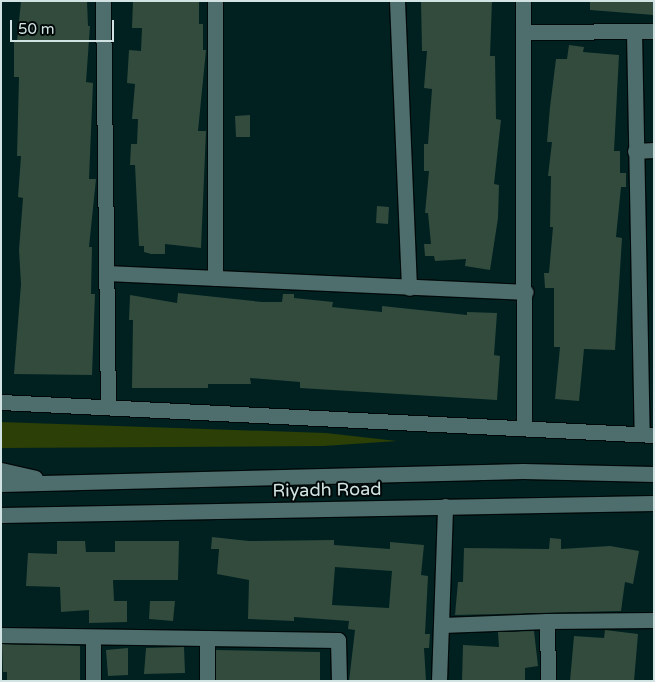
<!DOCTYPE html>
<style>
body{margin:0}
#map{position:relative;width:655px;height:682px;overflow:hidden;background:#002120;font-family:"Varela Round",sans-serif}
div>[style]{position:absolute}
.green>*{inset:0;background:#2b3f06}
.building>*{inset:0;background:#324b3d}
.roads{filter:drop-shadow(1px 0 #000909) drop-shadow(-1px 0 #000909) drop-shadow(0 1px #000909) drop-shadow(0 -1px #000909)}
.minor>*{height:15px;margin:-7.5px;padding:0 7.5px;transform-origin:7.5px;border-radius:7.5px;background:#4d6e6d}
span{translate:-50% -50%;white-space:nowrap;text-align:center;line-height:1.15;-webkit-text-stroke:4px #000808;paint-order:stroke}
.street-label{font-size:18px;color:#d1e3e2}
.frame{position:absolute;inset:0;border:2px solid #d1e3e2;pointer-events:none}
.scale{position:absolute;left:10px;top:20px;width:104px;height:22px;box-sizing:border-box;border:2px solid #d1e3e2;border-top:0;padding-left:6px;font-size:15px;line-height:18px;white-space:nowrap;color:#d1e3e2;-webkit-text-stroke:4px #000808;paint-order:stroke}
</style>
<div id="map">
<div class="green">
<div style="clip-path:polygon(1px 422px,326px 433px,397px 441px,324px 446px,2px 448px)"></div>
</div>
<div class="building">
<div style="clip-path:polygon(21px 1px,87px 1px,88px 26px,90px 26px,86px 82px,93px 83px,89px 179px,96px 179px,89px 247px,92px 247px,91px 294px,95px 294px,92px 375px,14px 374px,21px 284px,19px 250px,23px 198px,18px 197px,21px 156px,17px 156px,19px 77px,14px 77px,14px 42px,17px 42px)"></div>
<div style="clip-path:polygon(133px 1px,199px 1px,199px 24px,203px 24px,203px 50px,206px 50px,198px 131px,206px 131px,201px 248px,165px 244px,165px 254px,151px 254px,144px 252px,144px 246px,139px 246px,135px 165px,130px 165px,131px 144px,137px 144px,138px 119px,132px 119px,135px 84px,127px 83px,129px 50px,141px 51px,142px 28px,132px 28px)"></div>
<div style="clip-path:polygon(421px 1px,492px 1px,490px 56px,495px 56px,496px 119px,501px 120px,494px 184px,499px 185px,498px 218px,490px 270px,465px 266px,466px 259px,435px 261px,434px 256px,425px 256px,424px 244px,431px 244px,428px 213px,425px 213px,429px 171px,424px 171px,424px 144px,428px 144px,432px 89px,424px 88px,427px 51px,422px 51px)"></div>
<div style="clip-path:polygon(590px 1px,654px 1px,654px 15px,590px 10px)"></div>
<div style="clip-path:polygon(569px 45px,584px 47px,583px 52px,619px 55px,614px 151px,620px 151px,620px 173px,626px 173px,626px 187px,621px 187px,616px 237px,622px 238px,615px 350px,584px 349px,579px 401px,555px 399px,560px 347px,554px 347px,554px 288px,545px 288px,544px 273px,549px 273px,553px 227px,550px 227px,551px 176px,548px 176px,552px 142px,547px 142px,550px 107px,556px 59px,567px 59px)"></div>
<div style="clip-path:polygon(250px 115px,250px 137px,236px 137px,235px 116px)"></div>
<div style="clip-path:polygon(377px 206px,389px 207px,388px 224px,376px 223px)"></div>
<div style="clip-path:polygon(178px 293px,262px 302px,282px 302px,283px 294px,294px 294px,294px 298px,333px 302px,332px 307px,382px 312px,382px 306px,467px 315px,467px 312px,497px 313px,494px 355px,500px 356px,497px 400px,300px 388px,300px 382px,250px 378px,251px 384px,208px 384px,208px 388px,132px 388px,133px 320px,129px 320px,130px 295px,177px 303px)"></div>
<div style="clip-path:polygon(evenodd,212px 537px,249px 541px,334px 540px,334px 545px,390px 549px,390px 542px,424px 545px,421px 575px,428px 576px,425px 634px,430px 634px,429px 648px,424px 648px,426px 681px,349px 681px,355px 630px,348px 629px,349px 621px,294px 617px,294px 621px,248px 619px,249px 580px,217px 574px,219px 549px,211px 549px,212px 537px,335px 567px,392px 571px,389px 608px,332px 605px,335px 567px)"></div>
<div style="clip-path:polygon(550px 538px,561px 539px,561px 549px,610px 546px,639px 551px,633px 584px,625px 582px,621px 611px,455px 615px,458px 582px,463px 582px,464px 548px,549px 549px)"></div>
<div style="clip-path:polygon(57px 541px,85px 541px,86px 552px,115px 552px,115px 541px,179px 541px,178px 580px,113px 580px,114px 601px,127px 601px,127px 622px,89px 623px,89px 610px,61px 612px,60px 587px,26px 586px,28px 553px,57px 554px)"></div>
<div style="clip-path:polygon(150px 601px,175px 601px,173px 621px,149px 619px)"></div>
<div style="clip-path:polygon(605px 630px,638px 634px,634px 681px,570px 681px,574px 636px,604px 638px)"></div>
<div style="clip-path:polygon(534px 631px,538px 666px,525px 668px,525px 681px,462px 681px,463px 645px,499px 647px,498px 632px)"></div>
<div style="clip-path:polygon(2px 644px,80px 646px,80px 681px,7px 681px,7px 672px,3px 672px)"></div>
<div style="clip-path:polygon(184px 647px,185px 673px,144px 674px,146px 648px)"></div>
<div style="clip-path:polygon(128px 648px,128px 675px,108px 676px,106px 650px)"></div>
<div style="clip-path:polygon(216px 650px,320px 652px,320px 681px,216px 681px)"></div>
</div>
<div class="roads">
<div class="minor">
<div style="left:103px;top:1px;width:406px;rotate:89.3deg"></div>
<div style="left:215px;top:1px;width:277px;rotate:90deg"></div>
<div style="left:397px;top:1px;width:287px;rotate:87.6deg"></div>
<div style="left:523px;top:1px;width:427px;rotate:89.9deg"></div>
<div style="left:523px;top:32px;width:131px;rotate:-0.4deg"></div>
<div style="left:634px;top:32px;width:402px;rotate:88.9deg"></div>
<div style="left:635px;top:151px;width:19px;rotate:-3deg"></div>
<div style="left:108px;top:273px;width:418px;rotate:2.6deg"></div>
<div style="left:1px;top:402px;width:654px;rotate:2.89deg"></div>
<div style="left:1px;top:470px;width:35px;rotate:13deg"></div>
<div style="left:1px;top:484px;width:522px;rotate:-1.43deg"></div>
<div style="left:523px;top:471px;width:131px;rotate:1.3deg"></div>
<div style="left:1px;top:515px;width:653px;rotate:-1.05deg"></div>
<div style="left:547px;top:621px;width:107px;rotate:-0.5deg"></div>
<div style="left:442px;top:625px;width:105px;rotate:-2.2deg"></div>
<div style="left:547px;top:621px;width:60px;rotate:89deg"></div>
<div style="left:1px;top:635px;width:206px;rotate:0.8deg"></div>
<div style="left:207px;top:638px;width:43px;rotate:90deg"></div>
<div style="left:93px;top:638px;width:43px;rotate:90deg"></div>
<div style="left:207px;top:638px;width:131px;rotate:0.9deg"></div>
<div style="left:338px;top:640px;width:41px;rotate:88.6deg"></div>
<div style="left:439px;top:681px;width:175px;rotate:-88deg"></div>
</div>
</div>
<div class="street-label">
<span style="left:327px;top:490px;rotate:-1deg">Riyadh Road</span>
</div>
<div class="frame"></div>
<div class="scale">50 m</div>
</div>
